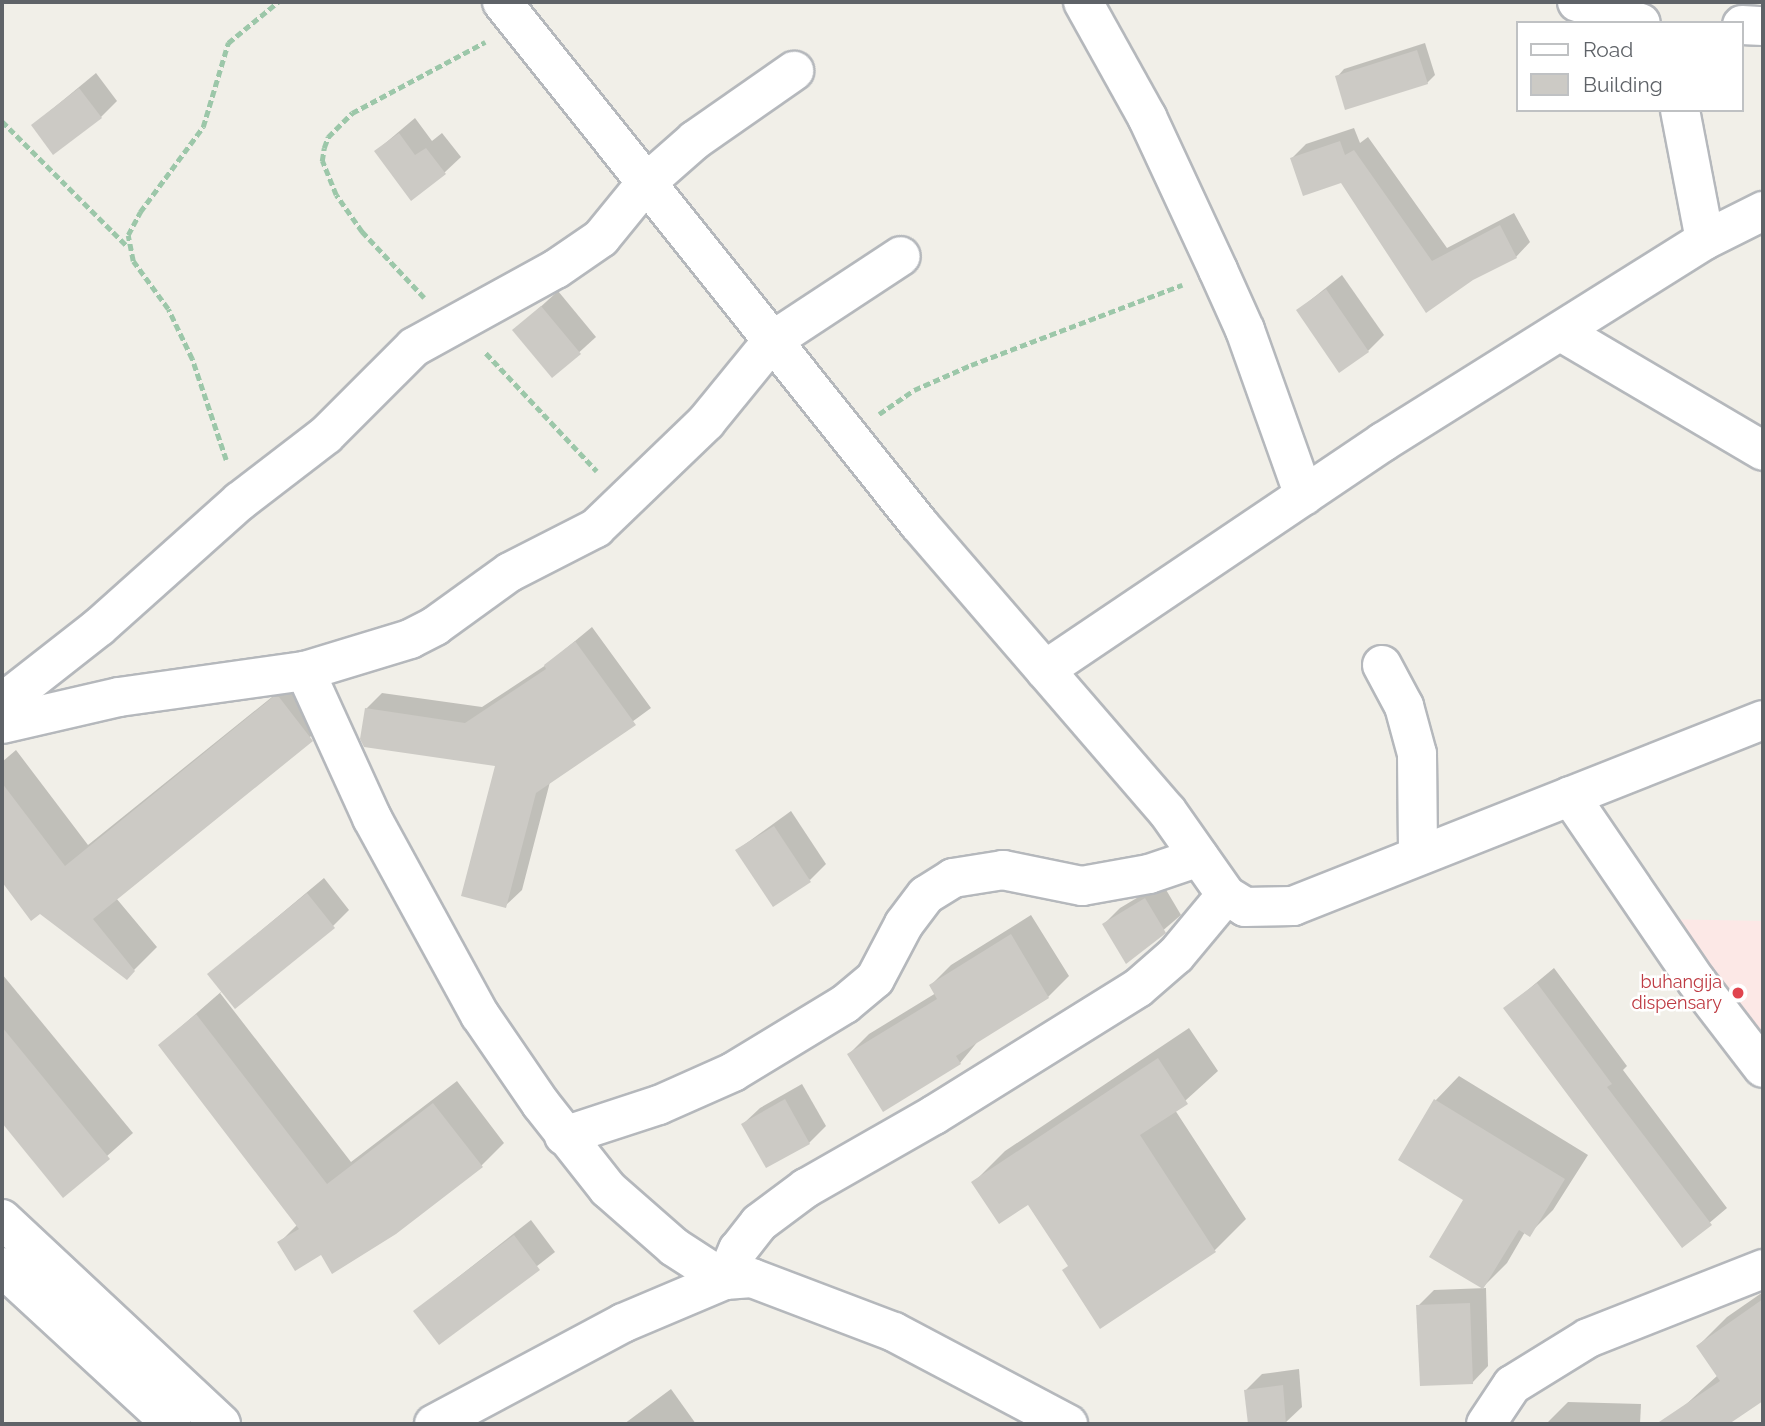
<!DOCTYPE html>
<style>
body{margin:0}
#map{position:relative;width:1765px;height:1426px;overflow:hidden;background:#f1efe8;font-family:Raleway,sans-serif}
div>[style]{position:absolute}
.medical>*{inset:0;background:#fce8e6}
.shadow>*{inset:0;background:#0003}
.building>*{inset:0;background:#cccac5}
.path>*{height:4.5px;margin-top:-2.25px;transform-origin:0;background:repeating-linear-gradient(90deg,#9cc7a9 0 7px,transparent 0 10.5px)}
.roads{filter:drop-shadow(2px 0 #b5b8bc) drop-shadow(-2px 0 #b5b8bc) drop-shadow(0 2px #b5b8bc) drop-shadow(0 -2px #b5b8bc)}
.minor>*{height:38px;margin:-19px;padding:0 19px;transform-origin:19px;border-radius:19px;background:#fff}
.dots>*{width:19px;height:19px;translate:-50% -50%;box-sizing:border-box;border:4px solid #fff;border-radius:50%}
span{translate:-50% -50%;white-space:nowrap;text-align:center;line-height:1.15;-webkit-text-stroke:5px #fff;paint-order:stroke}
.health-label{font-size:18px;color:#be3a42}
.right{translate:-100% -50%;text-align:right}
.frame{position:absolute;inset:0;border:4px solid #5f6368;pointer-events:none}
.legend{position:absolute;left:1516px;top:21px;width:228px;height:91px;box-sizing:border-box;background:#fff;border:2px solid #bfc1c3;margin:0;padding:9px 12px;list-style:none;font-size:21px;color:#5f6368}
.legend li{display:flex;align-items:center;gap:14px;height:35px}
.legend b{width:35px;border:2px solid #bfc1c3}
</style>
<div id="map">
<div class="medical">
<div style="clip-path:polygon(1662px 919px,1763px 921px,1763px 1066px)"></div>
</div>
<div class="shadow">
<div style="clip-path:polygon(1425px 43px,1435px 75px,1427px 83px,1337px 77px,1344px 69px)"></div>
<div style="clip-path:polygon(96px 73px,117px 101px,101px 117px,33px 125px)"></div>
<div style="clip-path:polygon(415px 118px,432px 141px,442px 133px,461px 157px,444px 173px,376px 151px)"></div>
<div style="clip-path:polygon(1354px 128px,1360px 143px,1368px 137px,1447px 248px,1514px 213px,1530px 242px,1516px 257px,1472px 279px,1426px 310px,1342px 181px,1292px 158px,1306px 144px)"></div>
<div style="clip-path:polygon(1342px 275px,1384px 335px,1368px 351px,1298px 310px)"></div>
<div style="clip-path:polygon(558px 291px,596px 337px,553px 376px,515px 330px)"></div>
<div style="clip-path:polygon(592px 627px,651px 708px,550px 782px,522px 890px,505px 906px,497px 765px,366px 709px,382px 693px,482px 707px,546px 665px)"></div>
<div style="clip-path:polygon(298px 676px,334px 717px,116px 898px,157px 947px,127px 977px,40px 912px,32px 919px,2px 879px,2px 762px,16px 750px,88px 845px)"></div>
<div style="clip-path:polygon(791px 811px,826px 864px,810px 880px,737px 850px)"></div>
<div style="clip-path:polygon(324px 878px,349px 910px,333px 926px,220px 993px,351px 1162px,457px 1081px,504px 1143px,481px 1166px,322px 1253px,280px 1242px,298px 1224px,160px 1045px,222px 991px,209px 974px)"></div>
<div style="clip-path:polygon(1162px 883px,1181px 915px,1126px 962px,1104px 924px,1120px 908px)"></div>
<div style="clip-path:polygon(1031px 915px,1069px 976px,1048px 997px,979px 1040px,960px 1063px,849px 1054px,869px 1034px,936px 993px,931px 985px,951px 965px)"></div>
<div style="clip-path:polygon(1554px 968px,1627px 1066px,1623px 1070px,1727px 1208px,1682px 1246px,1506px 1008px)"></div>
<div style="clip-path:polygon(2px 974px,133px 1133px,63px 1195px,2px 1120px)"></div>
<div style="clip-path:polygon(1189px 1028px,1218px 1071px,1175px 1110px,1246px 1219px,1215px 1250px,1069px 1265px,1028px 1202px,974px 1182px,1005px 1151px)"></div>
<div style="clip-path:polygon(1459px 1076px,1588px 1155px,1553px 1210px,1529px 1234px,1525px 1232px,1507px 1263px,1483px 1287px,1465px 1199px,1435px 1101px)"></div>
<div style="clip-path:polygon(802px 1084px,826px 1126px,809px 1143px,767px 1166px,743px 1124px,760px 1108px)"></div>
<div style="clip-path:polygon(531px 1220px,555px 1252px,439px 1343px,415px 1311px)"></div>
<div style="clip-path:polygon(1486px 1288px,1488px 1366px,1472px 1383px,1418px 1306px,1434px 1290px)"></div>
<div style="clip-path:polygon(1763px 1292px,1763px 1398px,1726px 1424px,1692px 1424px,1681px 1409px,1718px 1375px,1698px 1346px,1727px 1317px)"></div>
<div style="clip-path:polygon(1299px 1369px,1302px 1407px,1285px 1423px,1258px 1424px,1246px 1390px,1262px 1374px)"></div>
<div style="clip-path:polygon(671px 1389px,696px 1424px,624px 1424px)"></div>
<div style="clip-path:polygon(1568px 1402px,1641px 1404px,1640px 1424px,1546px 1424px)"></div>
</div>
<div class="building">
<div style="clip-path:polygon(1417px 50px,1428px 84px,1345px 110px,1335px 76px)"></div>
<div style="clip-path:polygon(79px 88px,102px 118px,53px 155px,31px 125px)"></div>
<div style="clip-path:polygon(399px 133px,415px 155px,426px 148px,446px 174px,411px 201px,374px 151px)"></div>
<div style="clip-path:polygon(1340px 141px,1345px 155px,1354px 150px,1432px 261px,1500px 225px,1517px 258px,1473px 280px,1426px 313px,1341px 183px,1303px 196px,1290px 158px)"></div>
<div style="clip-path:polygon(1326px 289px,1369px 352px,1339px 373px,1296px 310px)"></div>
<div style="clip-path:polygon(541px 306px,581px 354px,552px 378px,512px 330px)"></div>
<div style="clip-path:polygon(575px 641px,636px 725px,536px 793px,506px 908px,461px 896px,495px 766px,364px 747px,360px 739px,365px 708px,465px 723px,546px 669px,544px 665px)"></div>
<div style="clip-path:polygon(273px 697px,279px 697px,313px 741px,93px 919px,135px 971px,127px 980px,40px 914px,31px 921px,2px 882px,2px 783px,65px 866px)"></div>
<div style="clip-path:polygon(774px 826px,811px 882px,773px 907px,735px 850px)"></div>
<div style="clip-path:polygon(307px 893px,335px 928px,235px 1009px,207px 974px)"></div>
<div style="clip-path:polygon(1145px 898px,1166px 933px,1126px 964px,1102px 924px)"></div>
<div style="clip-path:polygon(1011px 934px,1049px 998px,956px 1056px,961px 1064px,883px 1112px,847px 1054px,937px 999px,929px 985px)"></div>
<div style="clip-path:polygon(1537px 983px,1612px 1084px,1607px 1087px,1712px 1225px,1682px 1248px,1503px 1008px)"></div>
<div style="clip-path:polygon(196px 1014px,327px 1184px,433px 1103px,483px 1167px,396px 1234px,332px 1274px,321px 1255px,295px 1271px,277px 1242px,299px 1229px,158px 1045px)"></div>
<div style="clip-path:polygon(2px 1027px,110px 1159px,63px 1198px,2px 1123px)"></div>
<div style="clip-path:polygon(1158px 1058px,1188px 1104px,1140px 1135px,1216px 1252px,1100px 1329px,1062px 1270px,1068px 1266px,1028px 1205px,999px 1224px,971px 1182px)"></div>
<div style="clip-path:polygon(785px 1099px,810px 1144px,766px 1168px,741px 1124px)"></div>
<div style="clip-path:polygon(1434px 1099px,1565px 1179px,1530px 1237px,1519px 1230px,1483px 1289px,1429px 1257px,1463px 1200px,1398px 1160px)"></div>
<div style="clip-path:polygon(514px 1235px,540px 1270px,439px 1345px,413px 1311px)"></div>
<div style="clip-path:polygon(1763px 1299px,1763px 1401px,1729px 1424px,1656px 1424px,1720px 1381px,1696px 1346px)"></div>
<div style="clip-path:polygon(1470px 1303px,1473px 1384px,1420px 1386px,1416px 1305px)"></div>
<div style="clip-path:polygon(1283px 1385px,1286px 1424px,1248px 1424px,1244px 1390px)"></div>
</div>
<div class="path">
<div style="left:2px;top:121px;width:177px;rotate:45deg"></div>
<div style="left:424px;top:298px;width:91px;rotate:-133.2deg"></div>
<div style="left:362px;top:232px;width:45px;rotate:-125.1deg"></div>
<div style="left:336px;top:195px;width:37px;rotate:-112deg"></div>
<div style="left:322px;top:161px;width:13px;rotate:-81deg"></div>
<div style="left:324px;top:148px;width:12px;rotate:-70deg"></div>
<div style="left:328px;top:137px;width:34px;rotate:-45deg"></div>
<div style="left:352px;top:113px;width:151px;rotate:-28.1deg"></div>
<div style="left:486px;top:353px;width:162px;rotate:46.8deg"></div>
<div style="left:879px;top:414px;width:42px;rotate:-34.4deg"></div>
<div style="left:914px;top:390px;width:62px;rotate:-23.7deg"></div>
<div style="left:971px;top:365px;width:226px;rotate:-20.8deg"></div>
<div style="left:226px;top:460px;width:107px;rotate:-108.6deg"></div>
<div style="left:192px;top:359px;width:55px;rotate:-115.6deg"></div>
<div style="left:168px;top:309px;width:59px;rotate:-126.1deg"></div>
<div style="left:133px;top:261px;width:26px;rotate:-101deg"></div>
<div style="left:128px;top:235px;width:26px;rotate:-62deg"></div>
<div style="left:140px;top:212px;width:106px;rotate:-53.5deg"></div>
<div style="left:203px;top:127px;width:88px;rotate:-73.4deg"></div>
<div style="left:228px;top:43px;width:65px;rotate:-39.4deg"></div>
</div>
<div class="roads">
<div class="minor">
<div style="left:502px;top:2px;width:668px;rotate:51.38deg"></div>
<div style="left:919px;top:524px;width:379px;rotate:49.2deg"></div>
<div style="left:1167px;top:811px;width:103px;rotate:54.9deg"></div>
<div style="left:1226px;top:895px;width:22px;rotate:32deg"></div>
<div style="left:1245px;top:907px;width:48px;rotate:-1.2deg"></div>
<div style="left:1293px;top:906px;width:505px;rotate:-21.59deg"></div>
<div style="left:1083px;top:2px;width:132px;rotate:60.9deg"></div>
<div style="left:1147px;top:117px;width:169px;rotate:65.1deg"></div>
<div style="left:1218px;top:270px;width:66px;rotate:65.8deg"></div>
<div style="left:1245px;top:330px;width:176px;rotate:70.4deg"></div>
<div style="left:1577px;top:2px;width:67px;rotate:18.2deg"></div>
<div style="left:1742px;top:25px;width:21px;rotate:3deg"></div>
<div style="left:1680px;top:110px;width:132px;rotate:79.1deg"></div>
<div style="left:1563px;top:333px;width:232px;rotate:30.5deg"></div>
<div style="left:1382px;top:665px;width:47px;rotate:61.8deg"></div>
<div style="left:1404px;top:706px;width:50px;rotate:74.8deg"></div>
<div style="left:1417px;top:754px;width:102px;rotate:89.4deg"></div>
<div style="left:1045px;top:670px;width:408px;rotate:-34deg"></div>
<div style="left:1383px;top:442px;width:380px;rotate:-32.1deg"></div>
<div style="left:1705px;top:240px;width:65px;rotate:-26.6deg"></div>
<div style="left:305px;top:671px;width:162px;rotate:65.5deg"></div>
<div style="left:372px;top:818px;width:225px;rotate:61.3deg"></div>
<div style="left:480px;top:1015px;width:108px;rotate:55.6deg"></div>
<div style="left:541px;top:1104px;width:108px;rotate:51.8deg"></div>
<div style="left:608px;top:1189px;width:88px;rotate:41.3deg"></div>
<div style="left:674px;top:1247px;width:61px;rotate:32.9deg"></div>
<div style="left:725px;top:1280px;width:33px;rotate:-67deg"></div>
<div style="left:738px;top:1250px;width:34px;rotate:-52deg"></div>
<div style="left:759px;top:1223px;width:59px;rotate:-36.7deg"></div>
<div style="left:806px;top:1188px;width:147px;rotate:-29.7deg"></div>
<div style="left:934px;top:1115px;width:240px;rotate:-31.9deg"></div>
<div style="left:1138px;top:988px;width:50px;rotate:-41deg"></div>
<div style="left:1176px;top:955px;width:78px;rotate:-50.2deg"></div>
<div style="left:2px;top:703px;width:123px;rotate:-38.1deg"></div>
<div style="left:99px;top:627px;width:189px;rotate:-41.8deg"></div>
<div style="left:240px;top:501px;width:108px;rotate:-37.5deg"></div>
<div style="left:326px;top:435px;width:124px;rotate:-45deg"></div>
<div style="left:414px;top:347px;width:162px;rotate:-28.8deg"></div>
<div style="left:556px;top:269px;width:55px;rotate:-34.6deg"></div>
<div style="left:601px;top:238px;width:70px;rotate:-50.8deg"></div>
<div style="left:645px;top:184px;width:67px;rotate:-41.3deg"></div>
<div style="left:695px;top:140px;width:121px;rotate:-34.9deg"></div>
<div style="left:2px;top:724px;width:120px;rotate:-13deg"></div>
<div style="left:119px;top:697px;width:188px;rotate:-8deg"></div>
<div style="left:305px;top:671px;width:110px;rotate:-16.9deg"></div>
<div style="left:410px;top:639px;width:28px;rotate:-27deg"></div>
<div style="left:435px;top:626px;width:92px;rotate:-35.8deg"></div>
<div style="left:510px;top:572px;width:97px;rotate:-27.1deg"></div>
<div style="left:596px;top:528px;width:153px;rotate:-43.9deg"></div>
<div style="left:706px;top:422px;width:104px;rotate:-50.8deg"></div>
<div style="left:772px;top:341px;width:154px;rotate:-33.4deg"></div>
<div style="left:1570px;top:796px;width:225px;rotate:55.7deg"></div>
<div style="left:1697px;top:982px;width:108px;rotate:52.5deg"></div>
<div style="left:564px;top:1136px;width:100px;rotate:-18.1deg"></div>
<div style="left:659px;top:1105px;width:81px;rotate:-24deg"></div>
<div style="left:733px;top:1072px;width:131px;rotate:-31.3deg"></div>
<div style="left:845px;top:1004px;width:39px;rotate:-40deg"></div>
<div style="left:875px;top:979px;width:62px;rotate:-62.2deg"></div>
<div style="left:904px;top:924px;width:36px;rotate:-53deg"></div>
<div style="left:926px;top:895px;width:32px;rotate:-32deg"></div>
<div style="left:953px;top:878px;width:51px;rotate:-9.1deg"></div>
<div style="left:1003px;top:870px;width:81px;rotate:11.4deg"></div>
<div style="left:1082px;top:886px;width:68px;rotate:-10.2deg"></div>
<div style="left:1149px;top:874px;width:53px;rotate:-18.8deg"></div>
<div style="left:2px;top:1219px;width:300px;rotate:43.1deg"></div>
<div style="left:2px;top:1267px;width:231px;rotate:42.7deg"></div>
<div style="left:434px;top:1424px;width:214px;rotate:-28.1deg"></div>
<div style="left:623px;top:1323px;width:111px;rotate:-22.9deg"></div>
<div style="left:725px;top:1280px;width:27px;rotate:-4deg"></div>
<div style="left:752px;top:1278px;width:152px;rotate:20.8deg"></div>
<div style="left:894px;top:1332px;width:197px;rotate:27.9deg"></div>
<div style="left:1486px;top:1424px;width:47px;rotate:-56.3deg"></div>
<div style="left:1512px;top:1385px;width:89px;rotate:-31.7deg"></div>
<div style="left:1588px;top:1338px;width:188px;rotate:-21.5deg"></div>
</div>
</div>
<div class="dots">
<div style="left:1738px;top:993px;background:#e0444e"></div>
</div>
<div class="health-label">
<span class="right" style="left:1722px;top:993px">buhangija<br>dispensary</span>
</div>
<div class="frame"></div>
<ul class="legend">
<li><b style="height:9px;background:#fff"></b>Road</li>
<li><b style="height:19px;background:#cccac5"></b>Building</li>
</ul>
</div>
